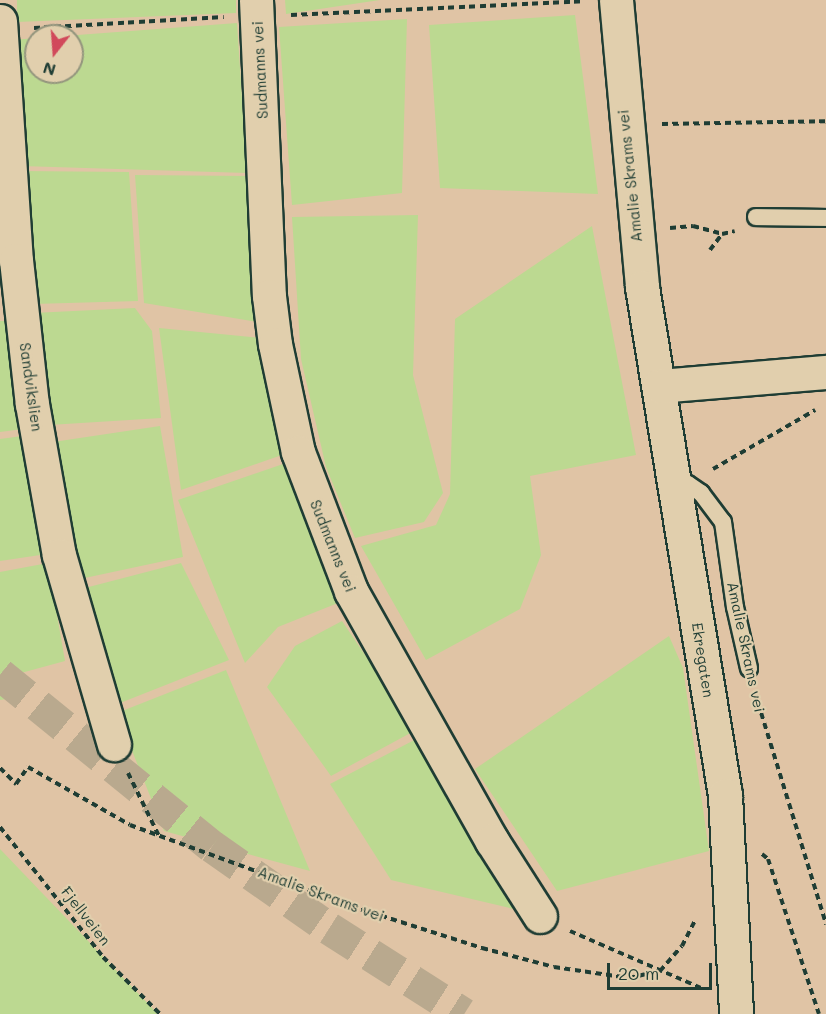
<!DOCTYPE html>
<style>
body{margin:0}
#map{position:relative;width:826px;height:1014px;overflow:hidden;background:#e0c4a5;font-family:Mali,sans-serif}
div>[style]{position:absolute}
.green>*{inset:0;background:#bcd991}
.highway-tunnel>*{height:33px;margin-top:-16.5px;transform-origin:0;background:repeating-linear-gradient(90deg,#b9a98e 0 33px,transparent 0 49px)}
.path>*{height:4px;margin-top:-2px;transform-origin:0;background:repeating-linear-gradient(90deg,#1f3d34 0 6px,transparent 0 10.5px)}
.roads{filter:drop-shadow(2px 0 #1f3d34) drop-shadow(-2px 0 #1f3d34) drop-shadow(0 2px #1f3d34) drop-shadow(0 -2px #1f3d34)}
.lane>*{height:16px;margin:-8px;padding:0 8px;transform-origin:8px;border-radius:8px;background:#e1cfad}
.street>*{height:33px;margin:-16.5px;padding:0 16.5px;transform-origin:16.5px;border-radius:16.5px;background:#e1cfad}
span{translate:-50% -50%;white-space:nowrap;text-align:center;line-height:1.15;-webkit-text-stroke:4.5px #e1cfad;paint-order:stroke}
.street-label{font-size:15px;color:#1f3d34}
.north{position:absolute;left:24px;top:24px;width:60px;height:60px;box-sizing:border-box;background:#e1cfad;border:2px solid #93957d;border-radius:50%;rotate:197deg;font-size:16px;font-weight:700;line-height:24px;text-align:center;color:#1f3d34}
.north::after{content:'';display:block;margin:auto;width:21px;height:27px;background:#d1495b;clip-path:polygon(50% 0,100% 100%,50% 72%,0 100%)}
.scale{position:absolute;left:607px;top:963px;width:105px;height:27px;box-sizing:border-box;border:3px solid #1f3d34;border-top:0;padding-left:8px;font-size:18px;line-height:21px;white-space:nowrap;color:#1f3d34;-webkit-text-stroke:4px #e1cfad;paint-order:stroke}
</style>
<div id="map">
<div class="green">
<div style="clip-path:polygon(17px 0,236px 0,236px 13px,17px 22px)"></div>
<div style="clip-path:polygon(285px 0,380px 0,286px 14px)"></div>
<div style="clip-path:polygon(575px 15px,598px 194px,440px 188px,429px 25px)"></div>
<div style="clip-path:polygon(407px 19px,402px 193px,292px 205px,279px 27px)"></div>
<div style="clip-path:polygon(237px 23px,247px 173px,21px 166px,12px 40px,36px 38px,36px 72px,72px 72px,72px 36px,64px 36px)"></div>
<div style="clip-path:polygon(20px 171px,129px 172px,138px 301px,33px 304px)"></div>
<div style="clip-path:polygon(135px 175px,248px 176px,258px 322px,144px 303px)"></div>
<div style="clip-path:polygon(418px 215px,413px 375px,443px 493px,424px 522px,355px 538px,326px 467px,301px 359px,292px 217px)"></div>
<div style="clip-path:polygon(592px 226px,636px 455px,530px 476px,541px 555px,520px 609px,426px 660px,361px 546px,436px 525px,450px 494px,455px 319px)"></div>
<div style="clip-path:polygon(135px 308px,152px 331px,161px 418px,49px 425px,33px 313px)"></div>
<div style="clip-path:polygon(0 321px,8px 321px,23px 429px,0 432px)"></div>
<div style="clip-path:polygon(159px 328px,261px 338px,282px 455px,181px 490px)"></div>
<div style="clip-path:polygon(160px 426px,183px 557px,80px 579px,53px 442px)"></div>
<div style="clip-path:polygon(22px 436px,47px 554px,0 561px,0 439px)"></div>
<div style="clip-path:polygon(283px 464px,338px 603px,278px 627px,245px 663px,178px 500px)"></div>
<div style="clip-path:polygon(48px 563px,65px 661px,21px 673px,24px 696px,0 700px,0 572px)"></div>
<div style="clip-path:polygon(181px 563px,229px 660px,115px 705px,81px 589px)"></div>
<div style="clip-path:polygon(342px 621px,416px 730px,331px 776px,267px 687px,295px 646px)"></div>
<div style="clip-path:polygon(669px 636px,683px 668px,709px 851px,557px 891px,475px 769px)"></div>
<div style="clip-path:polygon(226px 670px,310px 871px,164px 831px,117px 713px)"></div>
<div style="clip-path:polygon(420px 737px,518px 910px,391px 880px,330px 784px)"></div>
<div style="clip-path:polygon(0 849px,158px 1014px,0 1014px)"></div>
</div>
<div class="highway-tunnel">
<div style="left:0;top:674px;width:273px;rotate:39.1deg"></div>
<div style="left:212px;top:846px;width:143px;rotate:35deg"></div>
<div style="left:329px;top:928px;width:160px;rotate:32.5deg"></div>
</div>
<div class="path">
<div style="left:291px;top:15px;width:293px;rotate:-2.7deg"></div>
<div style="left:34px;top:28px;width:190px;rotate:-3.3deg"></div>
<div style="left:662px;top:124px;width:164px;rotate:-1deg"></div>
<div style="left:670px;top:228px;width:23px;rotate:-5deg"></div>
<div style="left:693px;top:226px;width:30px;rotate:15deg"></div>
<div style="left:710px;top:250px;width:20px;rotate:-53deg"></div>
<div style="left:722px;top:234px;width:13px;rotate:-13deg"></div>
<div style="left:713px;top:469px;width:118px;rotate:-30deg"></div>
<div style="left:755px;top:693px;width:242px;rotate:72.9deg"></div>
<div style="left:0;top:768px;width:23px;rotate:45deg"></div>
<div style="left:16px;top:784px;width:21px;rotate:-55deg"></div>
<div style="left:28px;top:767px;width:117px;rotate:29.6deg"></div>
<div style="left:130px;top:825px;width:235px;rotate:20.1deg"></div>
<div style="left:351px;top:906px;width:138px;rotate:17.8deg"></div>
<div style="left:482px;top:948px;width:74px;rotate:14.8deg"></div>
<div style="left:554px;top:967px;width:76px;rotate:8.3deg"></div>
<div style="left:629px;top:978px;width:32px;rotate:-13deg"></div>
<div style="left:128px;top:773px;width:70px;rotate:63.8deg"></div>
<div style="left:0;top:827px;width:166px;rotate:51.6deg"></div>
<div style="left:103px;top:957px;width:81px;rotate:45deg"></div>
<div style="left:762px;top:854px;width:8px;rotate:40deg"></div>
<div style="left:768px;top:859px;width:163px;rotate:71.8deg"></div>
<div style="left:570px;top:931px;width:143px;rotate:23.5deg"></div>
<div style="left:660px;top:971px;width:33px;rotate:-49deg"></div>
<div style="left:682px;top:946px;width:28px;rotate:-63deg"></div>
</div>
<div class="roads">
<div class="lane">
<div style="left:756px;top:217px;width:70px;rotate:0.8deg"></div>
<div style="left:676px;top:481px;width:12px;rotate:14deg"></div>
<div style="left:688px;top:484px;width:16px;rotate:35deg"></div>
<div style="left:701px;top:493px;width:36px;rotate:53deg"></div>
<div style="left:723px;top:522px;width:86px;rotate:82deg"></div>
<div style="left:735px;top:607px;width:63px;rotate:77.1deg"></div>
</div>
<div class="street">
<div style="left:256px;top:0;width:296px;rotate:87.5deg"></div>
<div style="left:269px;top:296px;width:48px;rotate:82.9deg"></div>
<div style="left:275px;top:344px;width:110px;rotate:78deg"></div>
<div style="left:298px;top:452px;width:149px;rotate:69.1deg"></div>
<div style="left:351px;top:591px;width:287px;rotate:60.6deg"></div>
<div style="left:492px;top:841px;width:89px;rotate:57.4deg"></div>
<div style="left:616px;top:0;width:288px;rotate:84.8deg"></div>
<div style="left:642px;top:287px;width:515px;rotate:80.72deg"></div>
<div style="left:725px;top:795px;width:219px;rotate:87.1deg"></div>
<div style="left:0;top:21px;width:240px;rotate:86.2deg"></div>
<div style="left:16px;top:260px;width:145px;rotate:83.7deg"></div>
<div style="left:32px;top:404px;width:153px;rotate:79.9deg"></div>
<div style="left:59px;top:555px;width:197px;rotate:73.8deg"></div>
<div style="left:659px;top:386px;width:168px;rotate:-4.8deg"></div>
</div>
</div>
<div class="street-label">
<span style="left:260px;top:70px;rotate:-93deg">Sudmanns vei</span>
<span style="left:630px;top:176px;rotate:-96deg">Amalie Skrams vei</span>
<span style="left:31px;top:387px;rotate:82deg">Sandvikslien</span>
<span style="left:333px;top:546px;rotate:68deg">Sudmanns vei</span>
<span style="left:746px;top:647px;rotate:78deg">Amalie Skrams vei</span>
<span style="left:703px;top:660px;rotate:81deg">Ekregaten</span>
<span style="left:321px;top:894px;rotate:20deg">Amalie Skrams vei</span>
<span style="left:86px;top:916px;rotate:52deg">Fjellveien</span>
</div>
<div class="north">N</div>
<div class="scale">20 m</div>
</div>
